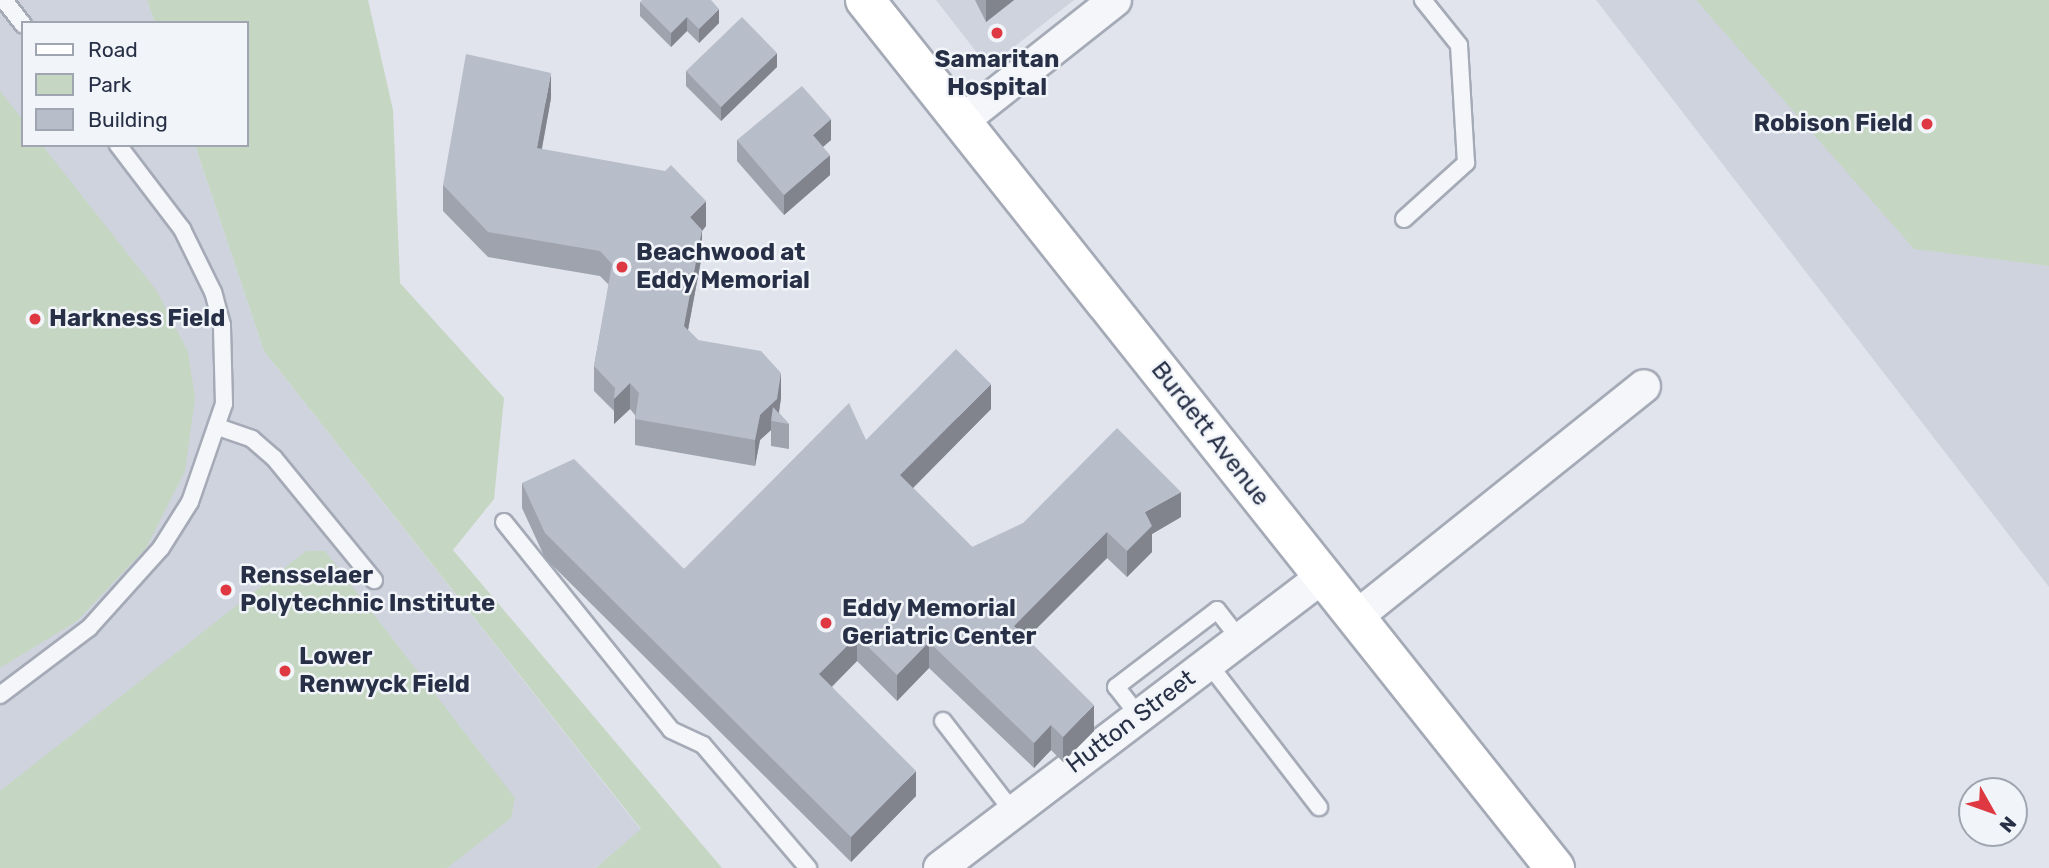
<!DOCTYPE html>
<style>
body{margin:0}
#map{position:relative;width:2049px;height:868px;overflow:hidden;background:#e1e4ec;font-family:Rubik,sans-serif}
div>[style]{position:absolute}
.built>*{inset:0;background:#cfd3de}
.green>*{inset:0;background:#c5d6c2}
.roads{filter:drop-shadow(2px 0 #a5aab7) drop-shadow(-2px 0 #a5aab7) drop-shadow(0 2px #a5aab7) drop-shadow(0 -2px #a5aab7)}
.lane>*{height:16px;margin:-8px;padding:0 8px;transform-origin:8px;border-radius:8px;background:#f5f6f9}
.street>*{height:32px;margin:-16px;padding:0 16px;transform-origin:16px;border-radius:16px;background:#f5f6f9}
.secondary>*{height:38px;margin:-19px;padding:0 19px;transform-origin:19px;border-radius:19px;background:#fff}
.wall>*{inset:0;background:#9ea3ae}
.shaded-wall>*{inset:0;background:#81848d}
.building>*{inset:0;background:#b8bdca}
.dots>*{width:19px;height:19px;translate:-50% -50%;box-sizing:border-box;border:4px solid #f1f4f8;border-radius:50%}
span{translate:-50% -50%;white-space:nowrap;text-align:center;line-height:1.15;-webkit-text-stroke:5px #f1f4f8;paint-order:stroke}
.poi-label{font-size:24px;color:#273046;font-weight:700}
.right{translate:-100% -50%;text-align:right}
.left{translate:0 -50%;text-align:left}
.street-label{font-size:24px;color:#273046}
.legend{position:absolute;left:21px;top:21px;width:228px;height:126px;box-sizing:border-box;background:#f1f4f8;border:2px solid #a0a6b1;margin:0;padding:9px 12px;list-style:none;font-size:21px;color:#273046}
.legend li{display:flex;align-items:center;gap:14px;height:35px}
.legend b{width:35px;border:2px solid #a0a6b1}
.north{position:absolute;left:1958px;top:777px;width:70px;height:70px;box-sizing:border-box;background:#f1f4f8;border:2px solid #a0a6b1;border-radius:50%;rotate:130deg;font-size:19px;font-weight:700;line-height:28px;text-align:center;color:#273046}
.north::after{content:'';display:block;margin:auto;width:24px;height:32px;background:#de3942;clip-path:polygon(50% 0,100% 100%,50% 72%,0 100%)}
</style>
<div id="map">
<div class="built">
<div style="clip-path:polygon(0 0,147px 0,155px 23px,23px 23px,23px 145px,195px 145px,264px 351px,641px 830px,596px 868px,0 868px)"></div>
<div style="clip-path:polygon(936px 0,1074px 0,988px 67px)"></div>
<div style="clip-path:polygon(1596px 0,2049px 0,2049px 587px)"></div>
</div>
<div class="green">
<div style="clip-path:polygon(147px 0,368px 0,393px 110px,400px 283px,504px 398px,494px 499px,453px 550px,722px 868px,596px 868px,641px 829px,264px 351px,195px 145px,247px 145px,247px 23px,155px 23px)"></div>
<div style="clip-path:polygon(1696px 0,2049px 0,2049px 266px,1914px 249px)"></div>
<div style="clip-path:polygon(0 91px,23px 120px,23px 145px,42px 145px,157px 291px,188px 352px,195px 398px,185px 471px,146px 548px,77px 621px,0 668px)"></div>
<div style="clip-path:polygon(306px 551px,325px 551px,515px 798px,511px 818px,447px 868px,0 868px,0 791px)"></div>
</div>
<div class="roads">
<div class="lane">
<div style="left:4px;top:0;width:31px;rotate:52deg"></div>
<div style="left:1404px;top:219px;width:84px;rotate:-42.1deg"></div>
<div style="left:1466px;top:163px;width:118px;rotate:-93.4deg"></div>
<div style="left:1459px;top:45px;width:58px;rotate:-128.7deg"></div>
<div style="left:218px;top:427px;width:36px;rotate:19deg"></div>
<div style="left:252px;top:439px;width:29px;rotate:41deg"></div>
<div style="left:274px;top:458px;width:158px;rotate:50.7deg"></div>
<div style="left:504px;top:522px;width:267px;rotate:51.2deg"></div>
<div style="left:671px;top:730px;width:35px;rotate:25deg"></div>
<div style="left:703px;top:745px;width:162px;rotate:49.5deg"></div>
<div style="left:1208px;top:663px;width:182px;rotate:52.4deg"></div>
<div style="left:0;top:695px;width:111px;rotate:-37deg"></div>
<div style="left:89px;top:628px;width:108px;rotate:-48deg"></div>
<div style="left:161px;top:548px;width:54px;rotate:-57.8deg"></div>
<div style="left:190px;top:502px;width:104px;rotate:-70.9deg"></div>
<div style="left:224px;top:404px;width:79px;rotate:-91.5deg"></div>
<div style="left:222px;top:325px;width:34px;rotate:-105deg"></div>
<div style="left:213px;top:292px;width:70px;rotate:-116.2deg"></div>
<div style="left:182px;top:229px;width:106px;rotate:-127.3deg"></div>
<div style="left:1139px;top:716px;width:37px;rotate:-128deg"></div>
<div style="left:1116px;top:687px;width:127px;rotate:-37.3deg"></div>
<div style="left:1217px;top:610px;width:37px;rotate:52deg"></div>
<div style="left:943px;top:721px;width:115px;rotate:52.4deg"></div>
</div>
<div class="street">
<div style="left:962px;top:121px;width:195px;rotate:-38.3deg"></div>
<div style="left:1356px;top:617px;width:369px;rotate:-38.7deg"></div>
<div style="left:940px;top:868px;width:482px;rotate:-37.3deg"></div>
</div>
<div class="secondary">
<div style="left:865px;top:0;width:1109px;rotate:51.52deg"></div>
</div>
</div>
<div class="wall">
<div style="clip-path:polygon(975px 0,1014px 0,986px 22px)"></div>
<div style="clip-path:polygon(640px 2px,719px 23px,699px 43px,687px 31px,671px 47px,640px 16px)"></div>
<div style="clip-path:polygon(777px 67px,721px 121px,686px 86px,686px 71px)"></div>
<div style="clip-path:polygon(551px 98px,542px 149px,706px 226px,702px 231px,702px 255px,688px 330px,698px 340px,781px 398px,779px 413px,789px 424px,789px 449px,771px 446px,771px 430px,760px 440px,755px 466px,635px 445px,635px 415px,630px 409px,614px 424px,614px 411px,594px 391px,594px 366px,609px 285px,600px 276px,488px 257px,443px 211px,443px 185px)"></div>
<div style="clip-path:polygon(737px 140px,831px 140px,823px 147px,830px 175px,784px 215px,737px 161px)"></div>
<div style="clip-path:polygon(991px 409px,913px 488px,972px 547px,1181px 517px,1152px 534px,1152px 552px,1127px 577px,1107px 558px,1027px 638px,1094px 731px,1063px 762px,1051px 750px,1034px 768px,929px 668px,897px 701px,857px 661px,832px 687px,916px 796px,851px 862px,545px 558px,522px 508px,522px 483px,684px 569px,866px 440px)"></div>
</div>
<div class="shaded-wall">
<div style="clip-path:polygon(986px 0,1014px 0,986px 22px)"></div>
<div style="clip-path:polygon(719px 9px,719px 23px,699px 43px,699px 29px)"></div>
<div style="clip-path:polygon(687px 17px,687px 31px,671px 47px,671px 33px)"></div>
<div style="clip-path:polygon(777px 53px,777px 67px,721px 121px,721px 107px)"></div>
<div style="clip-path:polygon(551px 73px,551px 98px,537px 174px,537px 148px)"></div>
<div style="clip-path:polygon(831px 119px,831px 140px,813px 155px,813px 135px)"></div>
<div style="clip-path:polygon(830px 155px,830px 175px,784px 215px,784px 195px)"></div>
<div style="clip-path:polygon(706px 201px,706px 226px,702px 231px,702px 255px,684px 351px,684px 326px,690px 217px)"></div>
<div style="clip-path:polygon(781px 373px,781px 398px,777px 424px,777px 422px,771px 421px,771px 430px,760px 440px,755px 466px,755px 440px,760px 415px)"></div>
<div style="clip-path:polygon(630px 383px,630px 409px,614px 424px,614px 399px)"></div>
<div style="clip-path:polygon(991px 384px,991px 409px,900px 501px,900px 475px)"></div>
<div style="clip-path:polygon(1181px 492px,1181px 517px,1152px 534px,1152px 552px,1127px 577px,1127px 551px,1145px 512px)"></div>
<div style="clip-path:polygon(1107px 532px,1107px 558px,1014px 651px,1014px 626px)"></div>
<div style="clip-path:polygon(857px 636px,857px 661px,819px 699px,819px 674px)"></div>
<div style="clip-path:polygon(929px 642px,929px 668px,897px 701px,897px 675px)"></div>
<div style="clip-path:polygon(1094px 705px,1094px 731px,1063px 762px,1063px 737px)"></div>
<div style="clip-path:polygon(1051px 725px,1051px 750px,1034px 768px,1034px 743px)"></div>
<div style="clip-path:polygon(916px 771px,916px 796px,851px 862px,851px 837px)"></div>
</div>
<div class="building">
<div style="clip-path:polygon(642px 0,711px 0,719px 9px,699px 29px,687px 17px,671px 33px,640px 2px)"></div>
<div style="clip-path:polygon(742px 17px,777px 53px,721px 107px,686px 71px)"></div>
<div style="clip-path:polygon(466px 54px,551px 73px,537px 148px,665px 171px,671px 165px,706px 201px,690px 217px,702px 230px,684px 326px,698px 340px,761px 351px,781px 373px,777px 399px,760px 415px,755px 440px,635px 419px,639px 393px,630px 383px,614px 399px,615px 388px,594px 366px,612px 264px,600px 251px,488px 232px,443px 185px)"></div>
<div style="clip-path:polygon(802px 86px,831px 119px,813px 135px,830px 155px,784px 195px,737px 140px)"></div>
<div style="clip-path:polygon(956px 349px,991px 384px,900px 475px,972px 547px,1023px 523px,1117px 428px,1181px 492px,1145px 512px,1152px 526px,1127px 551px,1107px 532px,1014px 626px,1094px 705px,1063px 737px,1051px 725px,1034px 743px,929px 642px,897px 675px,857px 636px,819px 674px,916px 771px,851px 837px,545px 533px,522px 483px,574px 459px,684px 569px,849px 403px,866px 440px)"></div>
<div style="clip-path:polygon(773px 407px,789px 424px,771px 421px)"></div>
</div>
<div class="dots">
<div style="left:997px;top:33px;background:#de3942"></div>
<div style="left:1927px;top:124px;background:#de3942"></div>
<div style="left:622px;top:267px;background:#de3942"></div>
<div style="left:35px;top:319px;background:#de3942"></div>
<div style="left:226px;top:590px;background:#de3942"></div>
<div style="left:826px;top:623px;background:#de3942"></div>
<div style="left:285px;top:671px;background:#de3942"></div>
</div>
<div class="poi-label">
<span style="left:997px;top:74px">Samaritan<br>Hospital</span>
<span class="right" style="left:1913px;top:124px">Robison Field</span>
<span class="left" style="left:636px;top:267px">Beachwood at<br>Eddy Memorial</span>
<span class="left" style="left:49px;top:319px">Harkness Field</span>
<span class="left" style="left:240px;top:590px">Rensselaer<br>Polytechnic Institute</span>
<span class="left" style="left:842px;top:623px">Eddy Memorial<br>Geriatric Center</span>
<span class="left" style="left:299px;top:671px">Lower<br>Renwyck Field</span>
</div>
<div class="street-label">
<span style="left:1210px;top:434px;rotate:52deg">Burdett Avenue</span>
<span style="left:1131px;top:722px;rotate:-37deg">Hutton Street</span>
</div>
<ul class="legend">
<li><b style="height:9px;background:#fff"></b>Road</li>
<li><b style="height:19px;background:#c5d6c2"></b>Park</li>
<li><b style="height:19px;background:#b8bdca"></b>Building</li>
</ul>
<div class="north">N</div>
</div>
